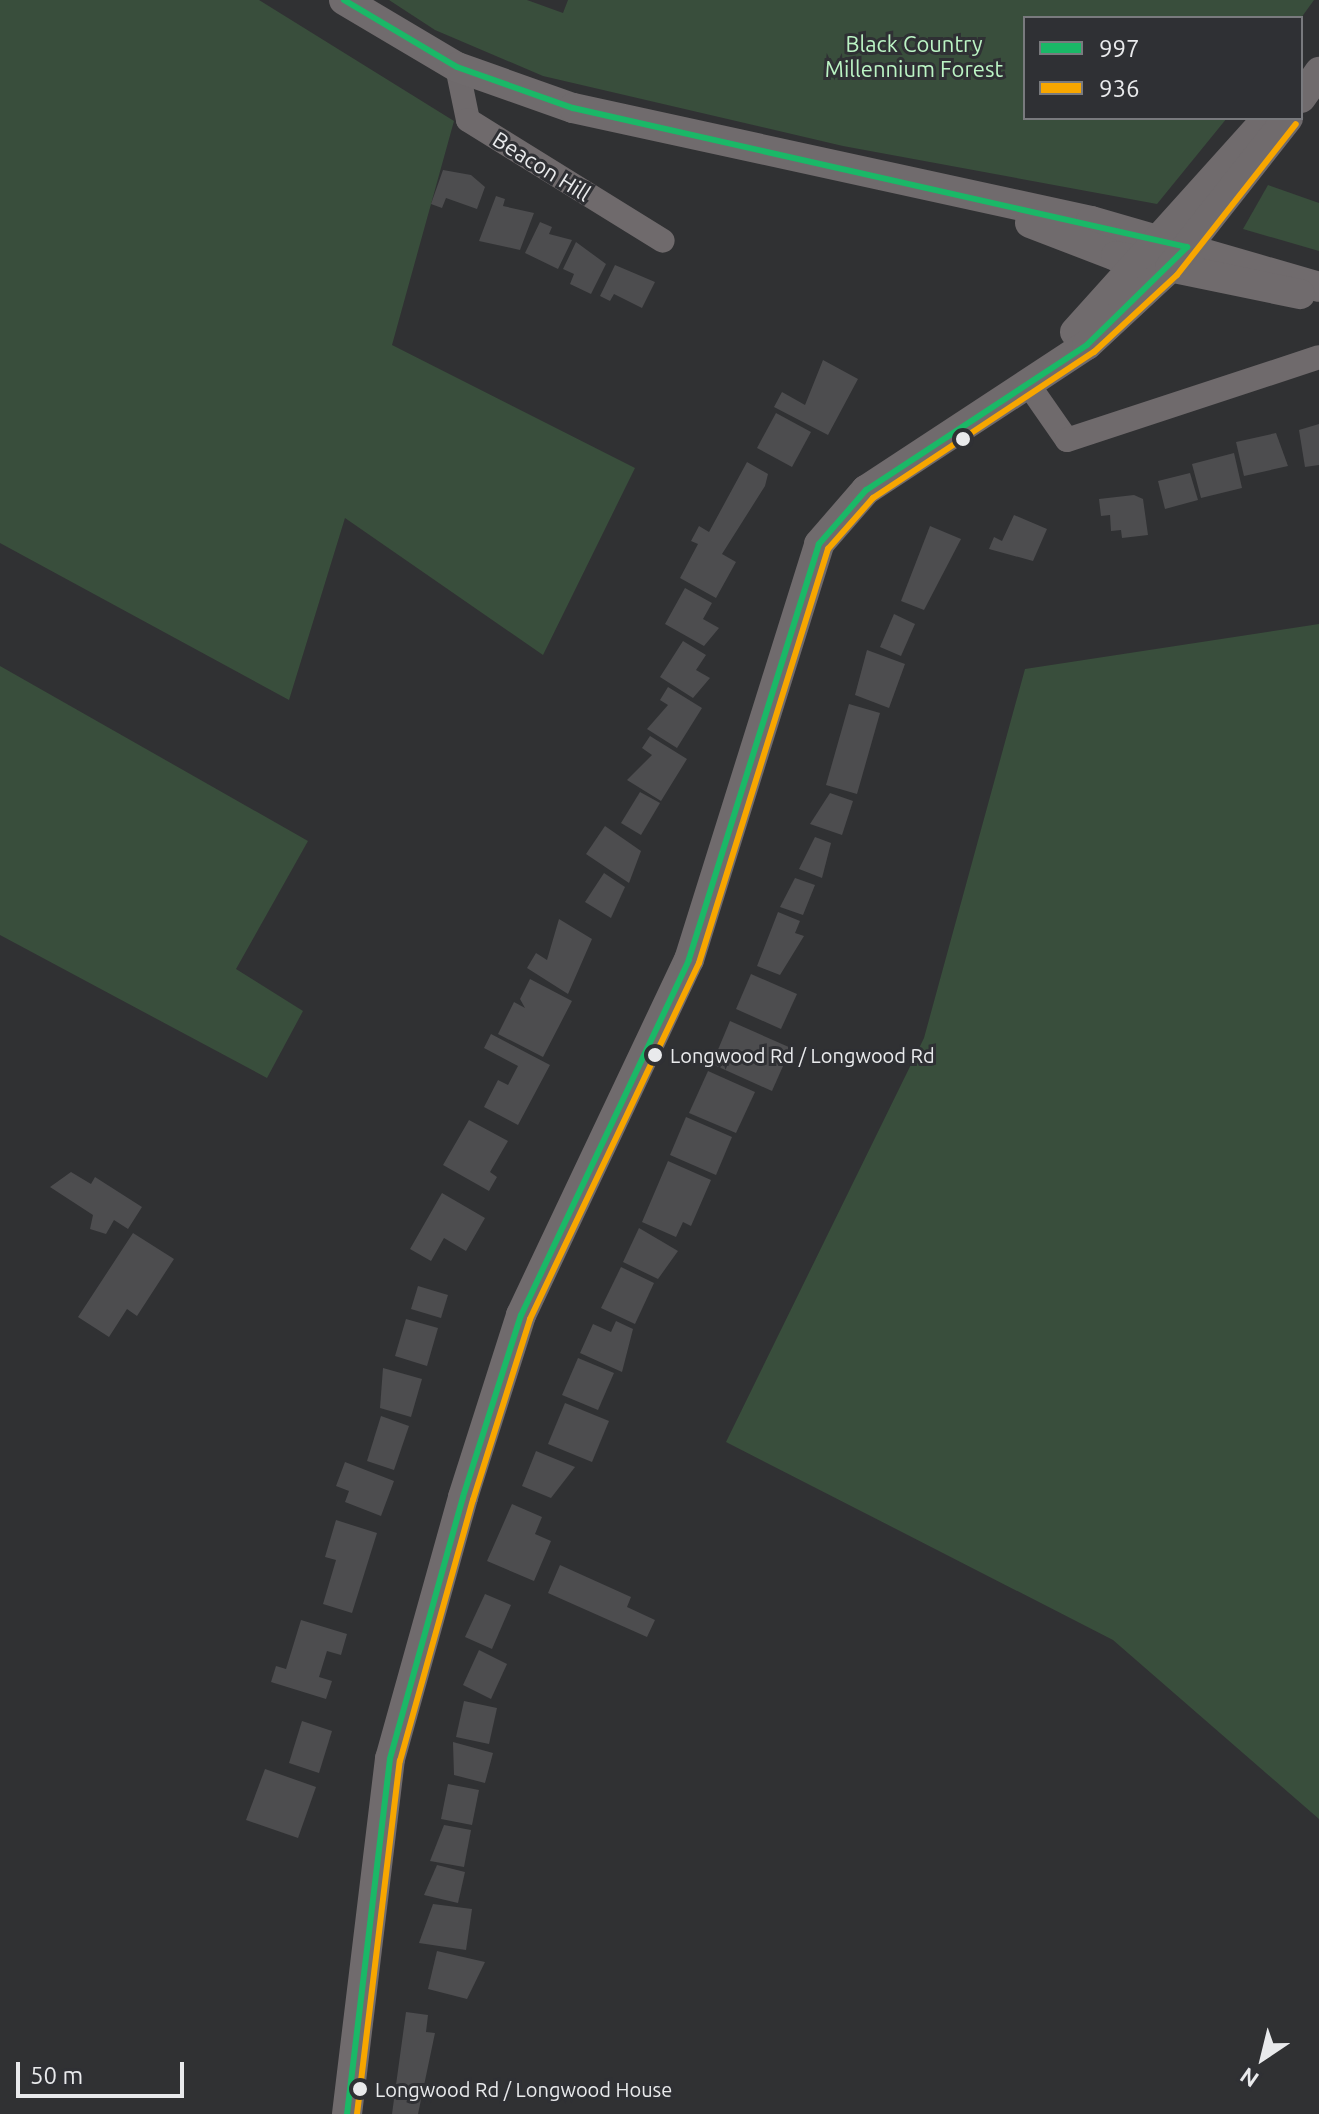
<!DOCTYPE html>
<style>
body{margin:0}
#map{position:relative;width:1319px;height:2114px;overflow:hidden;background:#303133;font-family:Ubuntu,sans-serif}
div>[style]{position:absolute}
.green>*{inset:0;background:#394e3c}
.building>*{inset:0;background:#4d4d4f}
.minor>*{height:24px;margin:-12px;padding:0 12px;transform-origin:12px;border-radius:12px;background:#6f6a6c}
.major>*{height:30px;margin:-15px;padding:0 15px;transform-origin:15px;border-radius:15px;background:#706b6d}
.bus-1>*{height:6px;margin:-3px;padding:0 3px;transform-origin:3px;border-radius:3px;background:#1ab867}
.bus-2>*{height:6px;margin:-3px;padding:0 3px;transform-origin:3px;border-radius:3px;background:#f7a600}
.dots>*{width:22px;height:22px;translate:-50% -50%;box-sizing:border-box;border:4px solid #2f3034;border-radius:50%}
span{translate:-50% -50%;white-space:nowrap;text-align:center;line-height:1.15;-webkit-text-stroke:6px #2f3034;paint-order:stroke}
.bus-label{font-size:20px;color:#e9eaec}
.left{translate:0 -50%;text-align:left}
.park-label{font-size:22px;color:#bbf4c4}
.street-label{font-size:22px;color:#e9eaec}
.legend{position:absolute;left:1023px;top:16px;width:280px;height:104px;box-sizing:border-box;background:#2f3034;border:2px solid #797a7e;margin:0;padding:10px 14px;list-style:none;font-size:24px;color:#e9eaec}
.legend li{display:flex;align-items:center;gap:16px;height:40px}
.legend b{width:40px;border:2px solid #797a7e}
.north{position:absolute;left:1223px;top:2018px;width:80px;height:80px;-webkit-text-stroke:6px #2f3034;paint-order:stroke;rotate:215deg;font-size:22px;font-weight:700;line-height:32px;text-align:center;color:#e9eaec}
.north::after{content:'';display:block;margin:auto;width:28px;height:36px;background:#e9eaec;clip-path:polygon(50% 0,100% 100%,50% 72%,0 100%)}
.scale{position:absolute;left:16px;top:2062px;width:168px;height:36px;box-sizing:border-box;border:4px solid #e9eaec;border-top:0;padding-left:10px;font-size:24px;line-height:28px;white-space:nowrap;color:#e9eaec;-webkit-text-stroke:6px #2f3034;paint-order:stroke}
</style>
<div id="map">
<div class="green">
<div style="clip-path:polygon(0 0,259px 0,454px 121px,392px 345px,635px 468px,543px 655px,345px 518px,289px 700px,0 543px)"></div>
<div style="clip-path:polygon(389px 0,527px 0,563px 13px,568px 0,1314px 0,1301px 18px,1025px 18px,1025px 118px,1227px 118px,1157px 204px,843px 146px,543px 76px,435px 30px)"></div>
<div style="clip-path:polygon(1268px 185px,1319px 203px,1319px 251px,1243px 229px)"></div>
<div style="clip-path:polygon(1319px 624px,1319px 1819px,1113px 1640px,726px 1442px,924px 1038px,1025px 669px)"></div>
<div style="clip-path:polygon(0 666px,308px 841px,236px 969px,303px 1011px,267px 1078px,0 935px)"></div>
</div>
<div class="building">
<div style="clip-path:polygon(443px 170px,471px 175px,485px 187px,477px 209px,446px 198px,442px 208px,431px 204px)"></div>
<div style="clip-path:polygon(496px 196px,505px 199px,503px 206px,534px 213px,520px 250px,479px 241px)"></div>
<div style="clip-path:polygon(540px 222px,552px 227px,549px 234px,572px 240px,558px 269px,525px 253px)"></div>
<div style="clip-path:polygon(576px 242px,606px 264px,591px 294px,570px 284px,574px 274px,563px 269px)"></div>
<div style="clip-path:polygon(615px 265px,655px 282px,642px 308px,614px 294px,610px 301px,600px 296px)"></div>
<div style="clip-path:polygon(823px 360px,858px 379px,828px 435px,774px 407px,782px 392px,805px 405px)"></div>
<div style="clip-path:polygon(776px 413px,811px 432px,792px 467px,757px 448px)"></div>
<div style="clip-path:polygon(1319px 424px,1319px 465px,1305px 467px,1299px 430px)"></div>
<div style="clip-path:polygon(1276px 433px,1288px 466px,1244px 476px,1236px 442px)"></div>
<div style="clip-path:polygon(1234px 453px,1242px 488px,1201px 498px,1192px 464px)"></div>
<div style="clip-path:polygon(747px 462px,768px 474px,765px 486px,722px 554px,736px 562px,716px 598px,680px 578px,698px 544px,691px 541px,699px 526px,709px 532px)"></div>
<div style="clip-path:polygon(1190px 473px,1198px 500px,1165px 509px,1158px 481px)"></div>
<div style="clip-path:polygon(1134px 495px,1143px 499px,1148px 535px,1122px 538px,1121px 530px,1111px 531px,1110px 515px,1101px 516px,1099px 499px)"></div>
<div style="clip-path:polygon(1014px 515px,1047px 529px,1033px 561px,989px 549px,994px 537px,1002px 541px)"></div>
<div style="clip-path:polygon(930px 526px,961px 539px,924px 610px,901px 601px)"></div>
<div style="clip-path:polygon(685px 588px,712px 603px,703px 619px,719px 628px,704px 646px,665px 624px)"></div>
<div style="clip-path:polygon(894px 614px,915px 624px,901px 656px,880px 647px)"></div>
<div style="clip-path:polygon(683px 641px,706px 655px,696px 670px,710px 678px,693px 698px,660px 677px)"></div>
<div style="clip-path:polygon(867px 650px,905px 664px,889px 708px,855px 695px)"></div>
<div style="clip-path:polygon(668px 687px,702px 708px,677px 748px,647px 729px,668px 705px,660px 700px)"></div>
<div style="clip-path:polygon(849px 704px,880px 713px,857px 794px,826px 785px)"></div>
<div style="clip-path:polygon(650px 736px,687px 759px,661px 801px,627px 780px,652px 755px,642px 748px)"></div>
<div style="clip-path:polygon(640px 792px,660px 803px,641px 835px,621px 823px)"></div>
<div style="clip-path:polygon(830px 793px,853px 801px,842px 835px,810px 824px)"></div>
<div style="clip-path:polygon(605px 826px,641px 851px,629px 883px,586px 854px)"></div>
<div style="clip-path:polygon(815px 837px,831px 843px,822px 878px,799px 869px)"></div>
<div style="clip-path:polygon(604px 873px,625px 887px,611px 918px,585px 902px)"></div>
<div style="clip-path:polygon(795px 878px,815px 885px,803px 915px,780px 907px)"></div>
<div style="clip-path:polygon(778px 912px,800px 921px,795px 933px,804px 936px,780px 975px,757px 966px)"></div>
<div style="clip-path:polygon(559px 919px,592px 939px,568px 994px,527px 968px,536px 953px,547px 960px)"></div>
<div style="clip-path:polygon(751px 974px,797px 994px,781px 1029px,736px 1009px)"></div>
<div style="clip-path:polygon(530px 979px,572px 1001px,543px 1057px,498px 1034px,514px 1002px,525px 1008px,520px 999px)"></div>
<div style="clip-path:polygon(730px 1021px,791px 1048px,772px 1091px,712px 1064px)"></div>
<div style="clip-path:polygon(491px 1034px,550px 1065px,518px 1125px,484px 1107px,498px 1080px,508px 1085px,518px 1066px,484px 1048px)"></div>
<div style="clip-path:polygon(708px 1071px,755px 1092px,736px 1133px,689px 1113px)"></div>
<div style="clip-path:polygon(686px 1117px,732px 1137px,716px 1175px,670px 1155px)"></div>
<div style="clip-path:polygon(469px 1120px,508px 1141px,490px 1172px,497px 1177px,489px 1191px,443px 1165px)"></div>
<div style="clip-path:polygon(668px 1161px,711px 1180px,691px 1226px,683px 1222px,676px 1237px,642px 1222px)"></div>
<div style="clip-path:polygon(71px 1172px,91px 1184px,95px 1177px,142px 1207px,128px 1229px,114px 1220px,106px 1234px,90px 1229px,93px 1215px,50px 1187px)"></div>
<div style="clip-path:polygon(442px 1193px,485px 1218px,466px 1251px,444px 1238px,431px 1261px,410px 1249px)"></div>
<div style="clip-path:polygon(639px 1228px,678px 1251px,658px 1279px,623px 1262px)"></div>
<div style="clip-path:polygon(133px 1233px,174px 1259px,137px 1316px,127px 1309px,109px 1337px,78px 1317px)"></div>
<div style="clip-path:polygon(621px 1267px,654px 1283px,635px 1324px,601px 1308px)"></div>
<div style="clip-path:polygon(418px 1286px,448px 1295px,441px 1318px,411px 1309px)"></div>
<div style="clip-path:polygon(406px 1319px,438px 1328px,427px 1366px,395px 1356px)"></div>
<div style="clip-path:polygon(616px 1321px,633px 1329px,622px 1372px,580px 1353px,593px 1324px,611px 1332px)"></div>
<div style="clip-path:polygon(578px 1358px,614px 1373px,598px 1410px,562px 1395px)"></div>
<div style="clip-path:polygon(383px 1368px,422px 1379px,411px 1417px,380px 1408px)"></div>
<div style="clip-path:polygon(565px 1403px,609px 1421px,592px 1462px,548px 1444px)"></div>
<div style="clip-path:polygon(381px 1416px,409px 1426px,394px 1470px,367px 1461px)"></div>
<div style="clip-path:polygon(536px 1451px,575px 1467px,551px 1498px,522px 1486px)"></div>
<div style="clip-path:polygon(345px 1462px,394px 1481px,381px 1516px,345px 1502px,349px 1491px,336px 1486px)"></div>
<div style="clip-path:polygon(512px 1504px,542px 1517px,535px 1534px,551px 1541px,534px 1581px,487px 1561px)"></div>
<div style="clip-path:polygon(336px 1520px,377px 1533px,352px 1613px,323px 1604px,336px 1560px,325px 1557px)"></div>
<div style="clip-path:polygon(560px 1565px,631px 1597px,627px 1607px,655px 1620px,647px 1637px,548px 1593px)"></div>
<div style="clip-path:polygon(485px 1594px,511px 1605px,492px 1649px,465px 1637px)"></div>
<div style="clip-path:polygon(301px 1620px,347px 1634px,341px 1655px,327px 1651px,319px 1677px,332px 1681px,326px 1699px,271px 1682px,276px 1666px,286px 1669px)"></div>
<div style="clip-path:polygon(479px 1650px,507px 1664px,491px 1699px,463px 1685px)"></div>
<div style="clip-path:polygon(464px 1701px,497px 1708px,489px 1744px,456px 1737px)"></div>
<div style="clip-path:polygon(302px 1721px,332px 1731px,319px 1773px,289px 1763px)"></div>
<div style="clip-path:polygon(453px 1742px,493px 1753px,485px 1783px,454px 1775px)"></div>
<div style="clip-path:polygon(265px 1769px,316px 1787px,298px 1838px,246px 1820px)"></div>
<div style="clip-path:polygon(448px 1784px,479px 1790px,472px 1825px,441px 1819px)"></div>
<div style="clip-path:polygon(444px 1825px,471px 1830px,464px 1867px,430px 1861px)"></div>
<div style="clip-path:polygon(437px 1865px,465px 1872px,458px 1903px,424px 1895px)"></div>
<div style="clip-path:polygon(433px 1904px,472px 1909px,466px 1950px,419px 1943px)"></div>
<div style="clip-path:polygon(437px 1951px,485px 1962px,467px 1999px,428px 1989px)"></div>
<div style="clip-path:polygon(406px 2012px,428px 2015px,426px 2032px,435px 2033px,418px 2114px,392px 2114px)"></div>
</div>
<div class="minor">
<div style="left:457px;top:67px;width:54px;rotate:78.3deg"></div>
<div style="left:468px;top:120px;width:229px;rotate:31.8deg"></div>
<div style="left:1028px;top:384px;width:68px;rotate:55.1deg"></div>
<div style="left:1067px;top:440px;width:265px;rotate:-18.2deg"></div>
</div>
<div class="major">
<div style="left:344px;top:0;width:131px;rotate:30.7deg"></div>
<div style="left:457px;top:67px;width:123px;rotate:19.5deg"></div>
<div style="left:573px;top:108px;width:530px;rotate:12.31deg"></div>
<div style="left:1091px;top:221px;width:237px;rotate:16.1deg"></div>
<div style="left:1301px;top:98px;width:32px;rotate:-55deg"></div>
<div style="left:1030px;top:223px;width:92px;rotate:21deg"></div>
<div style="left:1116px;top:256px;width:188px;rotate:11.7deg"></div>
<div style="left:1075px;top:332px;width:272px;rotate:-48deg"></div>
<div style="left:347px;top:2114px;width:358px;rotate:-83.1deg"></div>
<div style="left:390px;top:1759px;width:272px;rotate:-74.4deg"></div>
<div style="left:463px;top:1497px;width:191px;rotate:-72.3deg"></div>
<div style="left:521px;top:1315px;width:393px;rotate:-64.7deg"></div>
<div style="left:689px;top:960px;width:436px;rotate:-72.6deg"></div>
<div style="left:819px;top:544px;width:72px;rotate:-49deg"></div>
<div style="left:866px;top:490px;width:264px;rotate:-33.3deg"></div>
<div style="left:1087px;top:345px;width:113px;rotate:-42.9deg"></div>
<div style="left:1170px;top:268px;width:191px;rotate:-51.8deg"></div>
</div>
<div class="bus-1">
<div style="left:344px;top:0;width:131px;rotate:30.7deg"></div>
<div style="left:457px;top:67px;width:123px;rotate:19.5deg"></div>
<div style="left:573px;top:108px;width:630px;rotate:12.76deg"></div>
<div style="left:1187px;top:247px;width:140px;rotate:135.6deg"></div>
<div style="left:1087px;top:345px;width:264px;rotate:146.7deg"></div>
<div style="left:866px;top:490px;width:72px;rotate:131deg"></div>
<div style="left:819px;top:544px;width:436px;rotate:107.4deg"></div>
<div style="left:689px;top:960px;width:393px;rotate:115.3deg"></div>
<div style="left:521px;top:1315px;width:191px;rotate:107.7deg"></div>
<div style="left:463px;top:1497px;width:272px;rotate:105.6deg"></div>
<div style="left:390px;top:1759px;width:358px;rotate:96.9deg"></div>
</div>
<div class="bus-2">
<div style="left:357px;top:2114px;width:356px;rotate:-83.1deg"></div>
<div style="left:400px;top:1761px;width:271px;rotate:-74.4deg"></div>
<div style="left:473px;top:1500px;width:190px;rotate:-72.5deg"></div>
<div style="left:530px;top:1319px;width:394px;rotate:-64.6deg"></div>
<div style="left:699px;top:963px;width:434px;rotate:-72.7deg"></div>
<div style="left:828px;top:549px;width:68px;rotate:-48.6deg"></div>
<div style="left:873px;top:498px;width:265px;rotate:-33.5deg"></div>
<div style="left:1094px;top:352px;width:113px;rotate:-42.9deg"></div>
<div style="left:1177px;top:275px;width:192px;rotate:-51.8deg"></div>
</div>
<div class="dots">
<div style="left:963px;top:439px;background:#e9eaec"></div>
<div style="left:655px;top:1055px;background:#e9eaec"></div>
<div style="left:360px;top:2089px;background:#e9eaec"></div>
</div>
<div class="bus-label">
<span class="left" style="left:670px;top:1055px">Longwood Rd / Longwood Rd</span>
<span class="left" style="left:375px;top:2089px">Longwood Rd / Longwood House</span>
</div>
<div class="park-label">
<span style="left:914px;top:56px">Black Country<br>Millennium Forest</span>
</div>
<div class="street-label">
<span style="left:542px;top:166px;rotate:32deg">Beacon Hill</span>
</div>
<ul class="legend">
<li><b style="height:10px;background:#1ab867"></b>997</li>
<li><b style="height:10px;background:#f7a600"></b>936</li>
</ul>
<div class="north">N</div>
<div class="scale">50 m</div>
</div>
